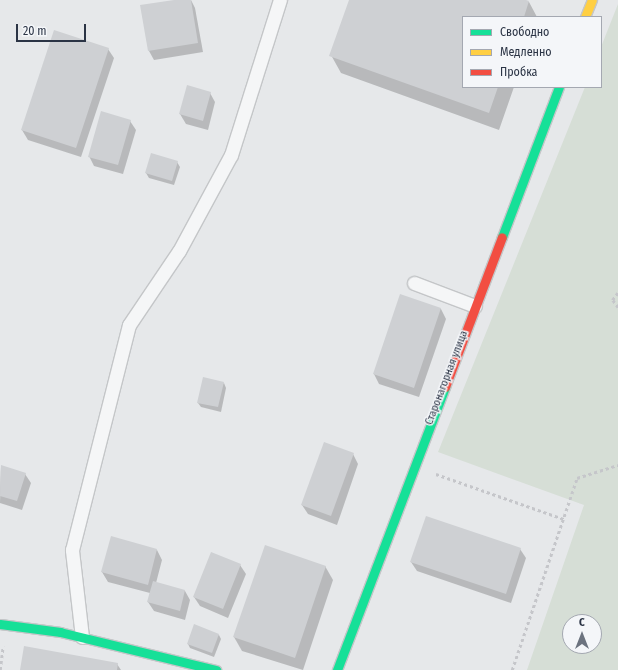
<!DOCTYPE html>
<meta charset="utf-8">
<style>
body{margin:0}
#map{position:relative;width:618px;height:670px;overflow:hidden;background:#e6e8ea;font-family:"Fira Sans Condensed",sans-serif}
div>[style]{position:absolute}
.green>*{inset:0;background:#d6ded6}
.shadow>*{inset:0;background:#0003}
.building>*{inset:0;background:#ced0d3}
.path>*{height:2.5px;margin-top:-1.25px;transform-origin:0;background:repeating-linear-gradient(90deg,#c5c6ca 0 3px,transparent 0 6px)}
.roads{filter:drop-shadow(1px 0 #c4c6c8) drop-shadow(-1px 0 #c4c6c8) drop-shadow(0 1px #c4c6c8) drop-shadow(0 -1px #c4c6c8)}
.lane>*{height:13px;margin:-6.5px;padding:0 6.5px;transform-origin:6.5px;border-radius:6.5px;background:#f5f6f7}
.fast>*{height:9px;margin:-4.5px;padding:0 4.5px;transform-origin:4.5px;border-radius:4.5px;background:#16e098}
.slow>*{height:9px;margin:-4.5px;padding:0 4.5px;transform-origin:4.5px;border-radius:4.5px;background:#ffcf43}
.jam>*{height:9px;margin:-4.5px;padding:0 4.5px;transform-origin:4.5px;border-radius:4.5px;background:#f24e42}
span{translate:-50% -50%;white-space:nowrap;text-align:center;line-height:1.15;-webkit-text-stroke:3px #f4f6f9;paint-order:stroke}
.street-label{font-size:11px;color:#2b3445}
.legend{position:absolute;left:462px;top:16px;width:140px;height:72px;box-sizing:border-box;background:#f4f6f9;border:1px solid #a4a8b1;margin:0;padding:5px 7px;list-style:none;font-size:12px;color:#2b3445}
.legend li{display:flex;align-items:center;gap:8px;height:20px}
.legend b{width:20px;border:1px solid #a4a8b1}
.north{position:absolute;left:562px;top:614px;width:40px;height:40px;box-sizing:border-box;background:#f4f6f9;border:1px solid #a4a8b1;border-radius:50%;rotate:0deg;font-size:11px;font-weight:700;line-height:16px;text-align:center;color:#2b3445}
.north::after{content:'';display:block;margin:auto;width:14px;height:18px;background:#6c737f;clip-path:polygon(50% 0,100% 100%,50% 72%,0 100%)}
.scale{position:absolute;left:16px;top:24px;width:70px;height:18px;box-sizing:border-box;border:2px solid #2b3445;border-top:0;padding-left:5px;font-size:12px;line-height:14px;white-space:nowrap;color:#2b3445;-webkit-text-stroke:3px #f4f6f9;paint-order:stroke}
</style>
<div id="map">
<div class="green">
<div style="clip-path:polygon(evenodd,618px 4px,618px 670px,527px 670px,584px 505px,438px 452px,585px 87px,601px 87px,601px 47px,618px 4px,570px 622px,594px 622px,594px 646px,570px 646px,570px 622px)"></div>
</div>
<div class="shadow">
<div style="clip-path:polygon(180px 0,191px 0,195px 8px,203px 52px,154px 60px,149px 51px)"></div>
<div style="clip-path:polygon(350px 0,529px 2px,537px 17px,463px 17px,463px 87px,514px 87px,499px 130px,341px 73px,331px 55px)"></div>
<div style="clip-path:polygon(108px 49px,114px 58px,81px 157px,28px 140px,22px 130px)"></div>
<div style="clip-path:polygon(210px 93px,215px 102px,208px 130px,186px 124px,180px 114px)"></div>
<div style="clip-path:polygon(130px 121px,136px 130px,123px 174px,94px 166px,89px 156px)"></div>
<div style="clip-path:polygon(177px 162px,180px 167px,174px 185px,149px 178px,146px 173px)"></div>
<div style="clip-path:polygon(401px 296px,441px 309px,446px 319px,419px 397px,379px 384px,374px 374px)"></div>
<div style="clip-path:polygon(224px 383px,226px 388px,221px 412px,201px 407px,198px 403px)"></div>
<div style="clip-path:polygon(353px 454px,358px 464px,337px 525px,308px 514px,302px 505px)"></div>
<div style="clip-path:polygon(1px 466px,25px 474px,31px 483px,22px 510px,0 503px)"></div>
<div style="clip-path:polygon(520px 549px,526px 558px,511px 603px,417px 571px,411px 562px)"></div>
<div style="clip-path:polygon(157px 550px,162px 560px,156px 583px,185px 591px,190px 600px,185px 620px,154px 611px,148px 602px,150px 593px,108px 582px,102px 572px)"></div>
<div style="clip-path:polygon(240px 565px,246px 574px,228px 618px,200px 606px,194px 597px)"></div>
<div style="clip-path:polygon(325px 566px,333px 580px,303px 670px,242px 651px,234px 637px)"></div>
<div style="clip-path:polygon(219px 635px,221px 639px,214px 657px,190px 648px,188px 644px)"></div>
<div style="clip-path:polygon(117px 664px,121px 670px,21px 670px)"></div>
</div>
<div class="building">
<div style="clip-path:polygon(174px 0,191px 0,198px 43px,148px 51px,140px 5px)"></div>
<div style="clip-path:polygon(349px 0,526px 0,529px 1px,524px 17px,463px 17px,463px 87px,498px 87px,489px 113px,329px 56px)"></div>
<div style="clip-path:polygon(54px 30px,109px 48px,76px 148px,21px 130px)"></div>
<div style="clip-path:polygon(187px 85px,211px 92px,203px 121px,179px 114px)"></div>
<div style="clip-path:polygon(101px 111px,131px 120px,118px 165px,88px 157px)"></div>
<div style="clip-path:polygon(151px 153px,178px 161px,172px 181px,145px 173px)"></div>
<div style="clip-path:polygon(400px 294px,441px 308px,414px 388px,373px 374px)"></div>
<div style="clip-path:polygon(203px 377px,224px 382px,218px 407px,197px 403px)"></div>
<div style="clip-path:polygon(324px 442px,354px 453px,331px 516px,301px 505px)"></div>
<div style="clip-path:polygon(1px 465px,26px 473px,17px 501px,0 496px)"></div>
<div style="clip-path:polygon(426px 516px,521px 548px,506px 594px,410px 562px)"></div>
<div style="clip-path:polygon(111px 536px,157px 549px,148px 585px,101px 572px)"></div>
<div style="clip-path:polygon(265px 545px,326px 566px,295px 658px,233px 637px)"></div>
<div style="clip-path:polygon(211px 552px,241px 564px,223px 609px,193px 597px)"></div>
<div style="clip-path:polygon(153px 581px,185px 590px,180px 611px,147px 602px)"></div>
<div style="clip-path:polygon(194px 624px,219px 634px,212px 653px,187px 644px)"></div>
<div style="clip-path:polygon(24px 646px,118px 663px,117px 670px,20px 670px)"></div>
</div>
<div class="path">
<div style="left:618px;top:293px;width:9px;rotate:126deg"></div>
<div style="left:613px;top:300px;width:9px;rotate:54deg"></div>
<div style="left:436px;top:474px;width:136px;rotate:19.4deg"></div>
<div style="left:0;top:670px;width:24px;rotate:-83deg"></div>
<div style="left:512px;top:670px;width:203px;rotate:-71.3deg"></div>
<div style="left:577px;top:478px;width:43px;rotate:-17.6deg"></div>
</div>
<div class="roads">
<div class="lane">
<div style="left:414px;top:283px;width:65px;rotate:20.7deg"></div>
<div style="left:82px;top:637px;width:88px;rotate:-96.6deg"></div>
<div style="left:72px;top:550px;width:232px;rotate:-75.8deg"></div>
<div style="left:129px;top:325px;width:89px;rotate:-56deg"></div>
<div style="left:179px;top:251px;width:109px;rotate:-61.6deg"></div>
<div style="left:231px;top:155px;width:163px;rotate:-72.5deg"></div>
</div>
<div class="fast">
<div style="left:502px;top:237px;width:160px;rotate:-69.2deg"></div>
<div style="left:0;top:624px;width:61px;rotate:7.6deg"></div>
<div style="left:60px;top:632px;width:161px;rotate:13.7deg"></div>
<div style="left:337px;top:670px;width:303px;rotate:-69.1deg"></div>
</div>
<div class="slow">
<div style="left:585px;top:17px;width:18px;rotate:-68deg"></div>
</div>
<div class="jam">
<div style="left:445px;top:387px;width:160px;rotate:-69.2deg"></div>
</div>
</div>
<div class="street-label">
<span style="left:447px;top:378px;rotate:-69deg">Старонагорная улица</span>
</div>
<ul class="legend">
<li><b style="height:5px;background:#16e098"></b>Свободно</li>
<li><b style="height:5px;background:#ffcf43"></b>Медленно</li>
<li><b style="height:5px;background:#f24e42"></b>Пробка</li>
</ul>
<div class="north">С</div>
<div class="scale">20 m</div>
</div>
